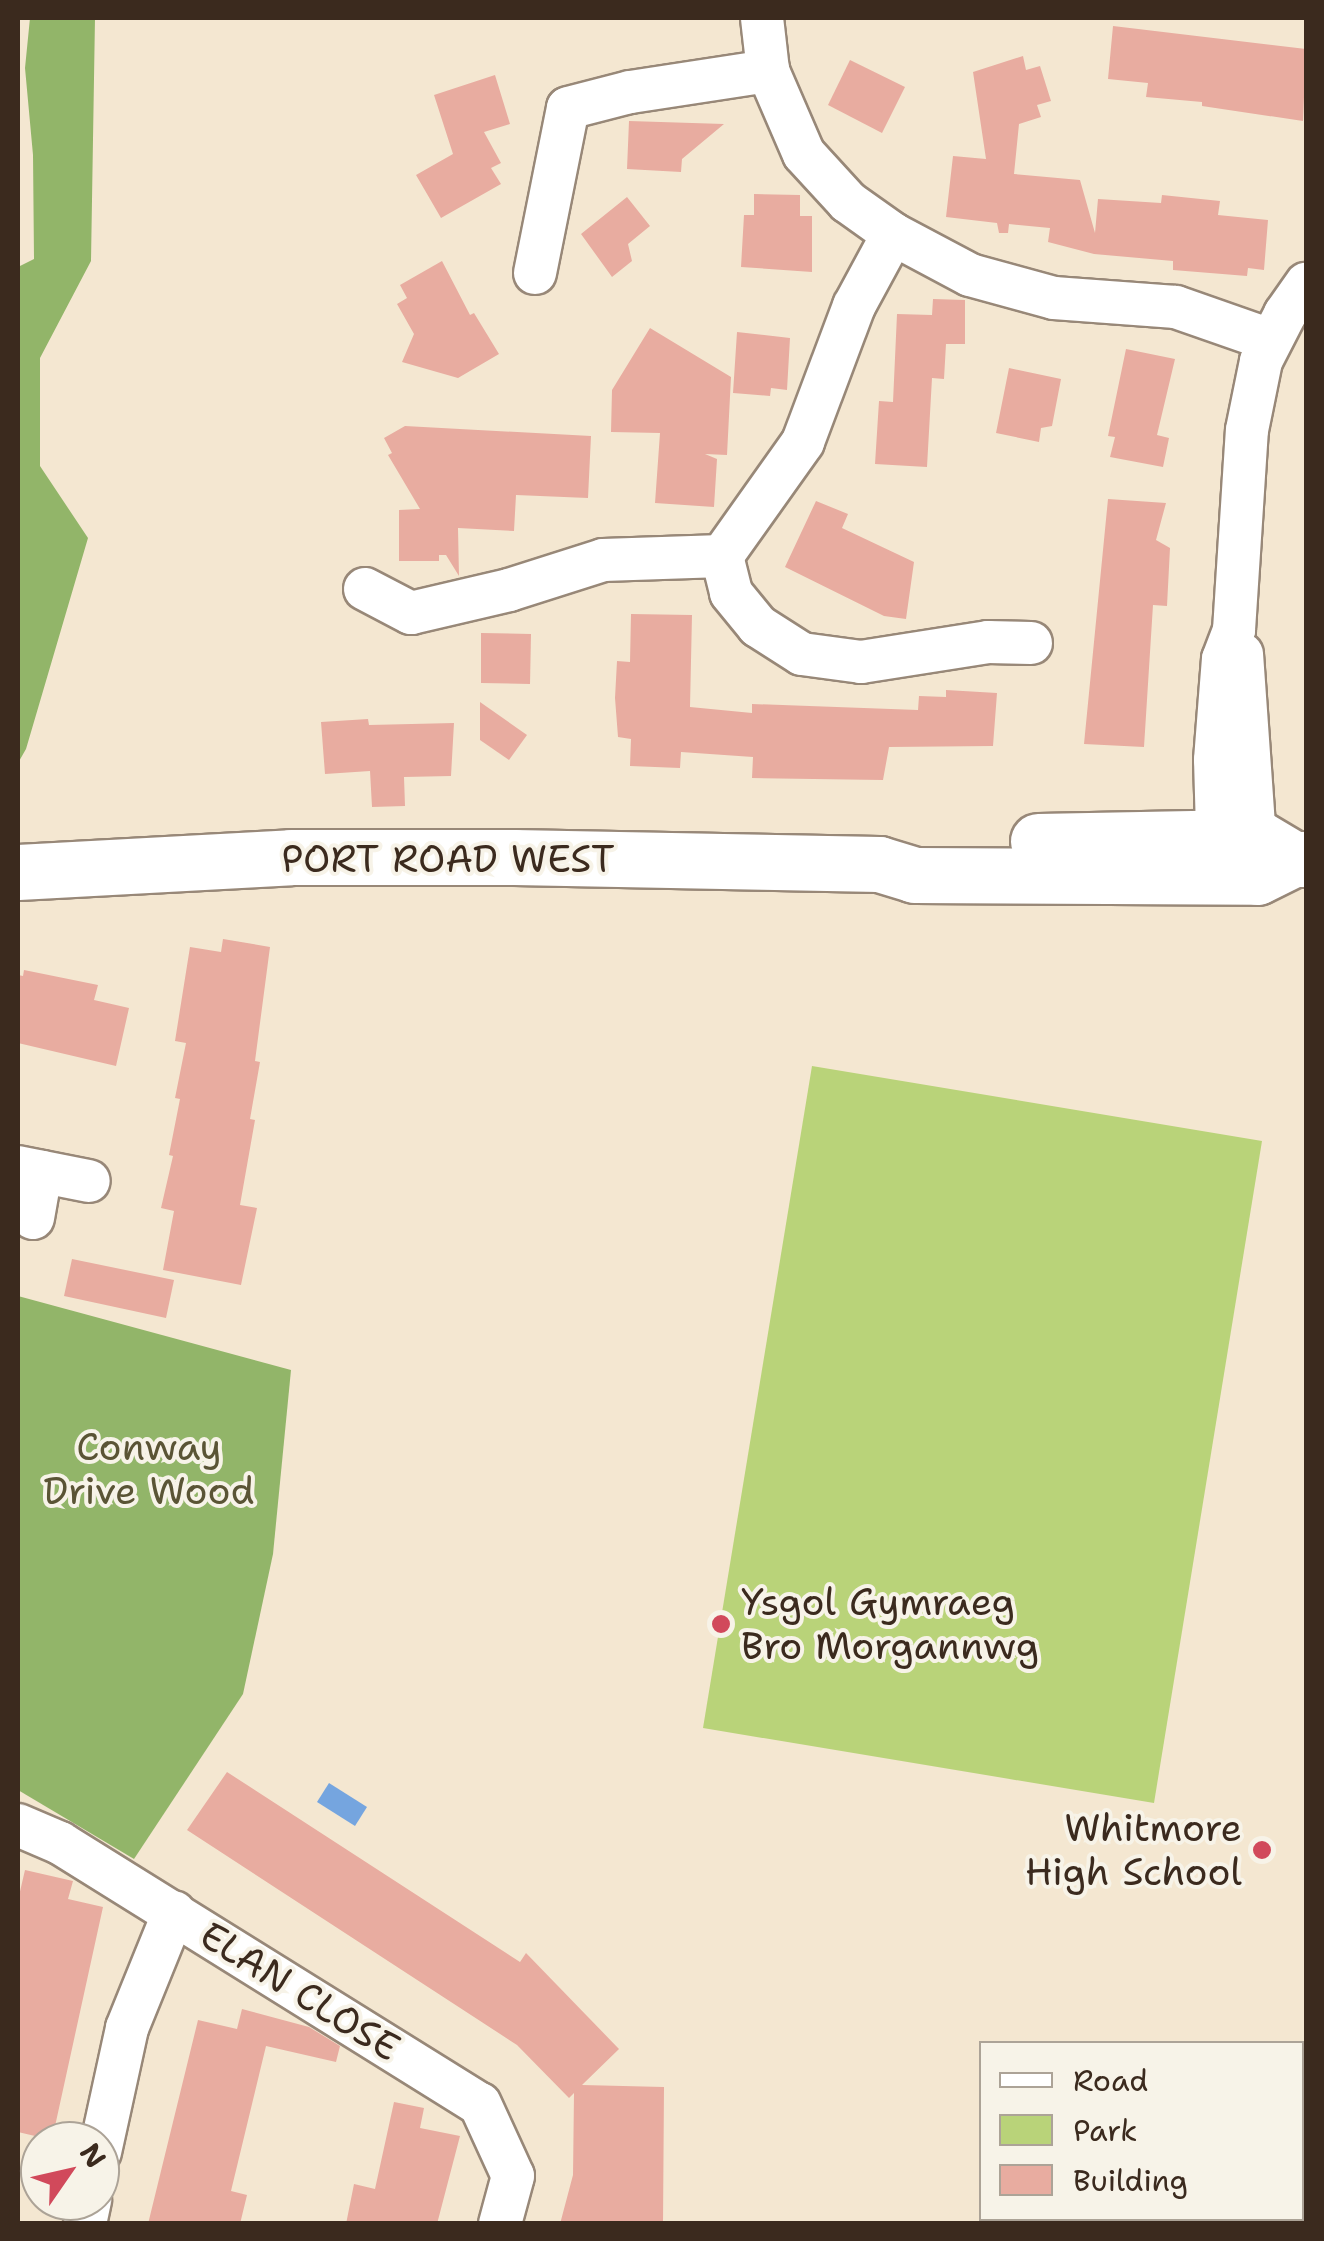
<!DOCTYPE html>
<style>
body{margin:0}
#map{position:relative;width:1324px;height:2241px;overflow:hidden;background:#f4e7d1;font-family:"Shantell Sans",sans-serif}
div>[style]{position:absolute}
.green>*{inset:0;background:#b9d379}
.forest>*{inset:0;background:#92b569}
.water>*{inset:0;background:#75a5df}
.building>*{inset:0;background:#e8aca0}
.roads{filter:drop-shadow(2px 0 #988878) drop-shadow(-2px 0 #988878) drop-shadow(0 2px #988878) drop-shadow(0 -2px #988878)}
.minor>*{height:42px;margin:-21px;padding:0 21px;transform-origin:21px;border-radius:21px;background:#fff}
.primary>*{height:55px;margin:-27.5px;padding:0 27.5px;transform-origin:27.5px;border-radius:27.5px;background:#fff}
.dots>*{width:28px;height:28px;translate:-50% -50%;box-sizing:border-box;border:5px solid #f7f3e8;border-radius:50%}
span{translate:-50% -50%;white-space:nowrap;text-align:center;line-height:1.15;-webkit-text-stroke:8px #f7f3e8;paint-order:stroke}
.street-label{font-size:38px;color:#3b2a1e}
.park-label{font-size:38px;color:#5a5435}
.poi-label{font-size:38px;color:#3b2a1e}
.left{translate:0 -50%;text-align:left}
.right{translate:-100% -50%;text-align:right}
.frame{position:absolute;inset:0;border:20px solid #3b2a1e;pointer-events:none}
.legend{position:absolute;left:979px;top:2041px;width:325px;height:180px;box-sizing:border-box;background:#f7f3e8;border:2px solid #aca397;margin:0;padding:12px 18px;list-style:none;font-size:30px;color:#3b2a1e}
.legend li{display:flex;align-items:center;gap:20px;height:50px}
.legend b{width:50px;border:2px solid #aca397}
.north{position:absolute;left:20px;top:2121px;width:100px;height:100px;box-sizing:border-box;background:#f7f3e8;border:2px solid #aca397;border-radius:50%;rotate:56deg;font-size:28px;font-weight:700;line-height:40px;text-align:center;color:#3b2a1e}
.north::after{content:'';display:block;margin:auto;width:35px;height:45px;background:#d1495b;clip-path:polygon(50% 0,100% 100%,50% 72%,0 100%)}
</style>
<div id="map">
<div class="green">
<div style="clip-path:polygon(812px 1066px,1262px 1141px,1154px 1803px,703px 1728px)"></div>
</div>
<div class="forest">
<div style="clip-path:polygon(30px 18px,95px 18px,91px 261px,40px 358px,40px 466px,88px 538px,26px 749px,18px 763px,18px 267px,34px 259px,33px 155px,25px 68px)"></div>
<div style="clip-path:polygon(18px 1296px,291px 1370px,273px 1554px,243px 1694px,134px 1859px,18px 1790px)"></div>
</div>
<div class="water">
<div style="clip-path:polygon(329px 1783px,367px 1807px,355px 1826px,317px 1802px)"></div>
</div>
<div class="building">
<div style="clip-path:polygon(1113px 26px,1306px 49px,1303px 121px,1202px 106px,1202px 102px,1146px 97px,1148px 83px,1108px 79px)"></div>
<div style="clip-path:polygon(1023px 56px,1026px 70px,1040px 66px,1051px 101px,1037px 105px,1041px 117px,1019px 124px,1014px 174px,1080px 180px,1095px 233px,1098px 199px,1161px 203px,1162px 195px,1220px 201px,1218px 215px,1268px 220px,1264px 270px,1248px 268px,1247px 276px,1173px 270px,1173px 261px,1094px 254px,1048px 242px,1050px 228px,1009px 224px,1008px 233px,999px 233px,997px 223px,946px 217px,953px 156px,986px 159px,973px 72px)"></div>
<div style="clip-path:polygon(850px 60px,905px 87px,882px 133px,828px 105px)"></div>
<div style="clip-path:polygon(495px 75px,510px 124px,484px 132px,501px 163px,491px 168px,501px 184px,441px 218px,416px 175px,453px 154px,434px 95px)"></div>
<div style="clip-path:polygon(629px 121px,724px 124px,682px 159px,681px 172px,627px 169px)"></div>
<div style="clip-path:polygon(754px 194px,800px 195px,800px 216px,812px 216px,812px 272px,741px 267px,744px 215px,754px 215px)"></div>
<div style="clip-path:polygon(627px 197px,650px 226px,628px 244px,632px 261px,612px 277px,581px 234px)"></div>
<div style="clip-path:polygon(442px 261px,470px 315px,474px 313px,499px 354px,458px 378px,402px 362px,414px 334px,397px 304px,407px 298px,400px 285px)"></div>
<div style="clip-path:polygon(933px 299px,965px 300px,965px 344px,946px 344px,944px 379px,932px 378px,927px 467px,875px 464px,879px 401px,893px 402px,897px 314px,932px 315px)"></div>
<div style="clip-path:polygon(650px 328px,731px 377px,727px 455px,705px 454px,717px 459px,714px 507px,655px 503px,660px 433px,611px 432px,612px 390px)"></div>
<div style="clip-path:polygon(737px 332px,790px 338px,787px 390px,771px 388px,770px 396px,733px 393px)"></div>
<div style="clip-path:polygon(1126px 349px,1175px 359px,1157px 435px,1169px 438px,1163px 467px,1110px 457px,1115px 437px,1108px 436px)"></div>
<div style="clip-path:polygon(1009px 368px,1061px 379px,1052px 426px,1041px 428px,1039px 442px,996px 433px)"></div>
<div style="clip-path:polygon(405px 426px,591px 436px,588px 498px,516px 495px,514px 531px,458px 528px,459px 576px,446px 555px,439px 555px,439px 561px,399px 561px,399px 510px,420px 509px,388px 455px,392px 453px,384px 438px)"></div>
<div style="clip-path:polygon(1108px 499px,1166px 503px,1156px 540px,1170px 548px,1167px 606px,1153px 605px,1144px 747px,1084px 744px)"></div>
<div style="clip-path:polygon(816px 501px,848px 514px,842px 528px,914px 562px,906px 619px,884px 616px,785px 567px)"></div>
<div style="clip-path:polygon(631px 614px,692px 615px,690px 707px,752px 713px,752px 704px,918px 710px,919px 696px,946px 697px,946px 690px,997px 693px,993px 746px,889px 747px,883px 780px,752px 778px,753px 757px,681px 752px,680px 768px,630px 766px,631px 739px,618px 737px,615px 698px,617px 661px,630px 662px)"></div>
<div style="clip-path:polygon(481px 633px,531px 634px,530px 684px,481px 683px)"></div>
<div style="clip-path:polygon(480px 702px,527px 735px,509px 760px,480px 740px)"></div>
<div style="clip-path:polygon(368px 719px,369px 725px,454px 723px,451px 776px,404px 777px,405px 806px,372px 807px,370px 771px,325px 774px,321px 722px)"></div>
<div style="clip-path:polygon(223px 939px,270px 947px,255px 1061px,260px 1062px,250px 1119px,255px 1120px,240px 1205px,257px 1208px,241px 1285px,163px 1270px,174px 1211px,161px 1208px,173px 1156px,169px 1155px,180px 1099px,175px 1098px,186px 1043px,175px 1041px,190px 947px,221px 952px)"></div>
<div style="clip-path:polygon(24px 970px,98px 985px,94px 1000px,129px 1008px,116px 1066px,18px 1043px,18px 975px,23px 976px)"></div>
<div style="clip-path:polygon(72px 1259px,174px 1280px,166px 1318px,64px 1296px)"></div>
<div style="clip-path:polygon(227px 1772px,520px 1962px,526px 1953px,619px 2049px,582px 2085px,664px 2087px,663px 2224px,560px 2224px,573px 2175px,574px 2093px,569px 2098px,517px 2045px,187px 1830px)"></div>
<div style="clip-path:polygon(25px 1870px,73px 1881px,68px 1899px,103px 1907px,52px 2140px,18px 2132px,18px 1900px)"></div>
<div style="clip-path:polygon(242px 2009px,309px 2027px,340px 2046px,336px 2062px,266px 2046px,231px 2191px,247px 2195px,240px 2224px,148px 2224px,198px 2020px,237px 2029px)"></div>
<div style="clip-path:polygon(394px 2102px,424px 2108px,420px 2128px,460px 2136px,437px 2224px,346px 2224px,354px 2184px,375px 2189px)"></div>
</div>
<div class="roads">
<div class="minor">
<div style="left:762px;top:18px;width:53px;rotate:83.5deg"></div>
<div style="left:768px;top:71px;width:90px;rotate:66.6deg"></div>
<div style="left:804px;top:154px;width:65px;rotate:47.5deg"></div>
<div style="left:848px;top:202px;width:55px;rotate:35.4deg"></div>
<div style="left:893px;top:234px;width:87px;rotate:28deg"></div>
<div style="left:970px;top:275px;width:87px;rotate:15.3deg"></div>
<div style="left:1054px;top:298px;width:122px;rotate:4.2deg"></div>
<div style="left:1176px;top:307px;width:100px;rotate:19.3deg"></div>
<div style="left:893px;top:234px;width:82px;rotate:118.4deg"></div>
<div style="left:854px;top:306px;width:145px;rotate:110.6deg"></div>
<div style="left:803px;top:442px;width:140px;rotate:125.4deg"></div>
<div style="left:722px;top:556px;width:38px;rotate:76deg"></div>
<div style="left:731px;top:593px;width:43px;rotate:50.7deg"></div>
<div style="left:758px;top:626px;width:52px;rotate:32.5deg"></div>
<div style="left:802px;top:654px;width:60px;rotate:7.7deg"></div>
<div style="left:861px;top:662px;width:129px;rotate:-8.9deg"></div>
<div style="left:988px;top:642px;width:43px;rotate:1.3deg"></div>
<div style="left:535px;top:273px;width:168px;rotate:-78.7deg"></div>
<div style="left:568px;top:108px;width:64px;rotate:-14.5deg"></div>
<div style="left:630px;top:92px;width:140px;rotate:-8.7deg"></div>
<div style="left:365px;top:589px;width:52px;rotate:27.6deg"></div>
<div style="left:411px;top:613px;width:101px;rotate:-13.2deg"></div>
<div style="left:509px;top:590px;width:99px;rotate:-17.7deg"></div>
<div style="left:603px;top:560px;width:119px;rotate:-1.9deg"></div>
<div style="left:1242px;top:654px;width:214px;rotate:86deg"></div>
<div style="left:1218px;top:866px;width:106px;rotate:-91.6deg"></div>
<div style="left:1215px;top:760px;width:101px;rotate:-85.5deg"></div>
<div style="left:1223px;top:659px;width:31px;rotate:-69deg"></div>
<div style="left:1234px;top:630px;width:200px;rotate:-86.3deg"></div>
<div style="left:1247px;top:430px;width:70px;rotate:-78.5deg"></div>
<div style="left:1261px;top:361px;width:53px;rotate:-62.9deg"></div>
<div style="left:1285px;top:314px;width:37px;rotate:-55deg"></div>
<div style="left:18px;top:1167px;width:72px;rotate:11.2deg"></div>
<div style="left:33px;top:1218px;width:47px;rotate:-80.1deg"></div>
<div style="left:18px;top:1825px;width:46px;rotate:23.2deg"></div>
<div style="left:60px;top:1843px;width:494px;rotate:31.9deg"></div>
<div style="left:480px;top:2104px;width:79px;rotate:65.4deg"></div>
<div style="left:513px;top:2176px;width:50px;rotate:105.2deg"></div>
<div style="left:100px;top:2152px;width:127px;rotate:-77.7deg"></div>
<div style="left:127px;top:2028px;width:125px;rotate:-67.9deg"></div>
<div style="left:85px;top:2224px;width:24px;rotate:-78deg"></div>
</div>
<div class="primary">
<div style="left:1038px;top:841px;width:218px;rotate:-1.1deg"></div>
<div style="left:1256px;top:837px;width:43px;rotate:30.7deg"></div>
<div style="left:18px;top:872px;width:273px;rotate:-3.1deg"></div>
<div style="left:291px;top:857px;width:223px"></div>
<div style="left:514px;top:857px;width:365px;rotate:1.1deg"></div>
<div style="left:879px;top:864px;width:37px;rotate:17deg"></div>
<div style="left:914px;top:875px;width:343px;rotate:0.3deg"></div>
<div style="left:1257px;top:877px;width:40px;rotate:-26.6deg"></div>
<div style="left:1293px;top:859px;width:13px"></div>
</div>
</div>
<div class="dots">
<div style="left:721px;top:1624px;background:#d1495b"></div>
<div style="left:1262px;top:1850px;background:#d1495b"></div>
</div>
<div class="street-label">
<span style="left:448px;top:859px">PORT ROAD WEST</span>
<span style="left:300px;top:1991px;rotate:32deg">ELAN CLOSE</span>
</div>
<div class="park-label">
<span style="left:149px;top:1469px">Conway<br>Drive Wood</span>
</div>
<div class="poi-label">
<span class="left" style="left:741px;top:1624px">Ysgol Gymraeg<br>Bro Morgannwg</span>
<span class="right" style="left:1242px;top:1850px">Whitmore<br>High School</span>
</div>
<div class="frame"></div>
<ul class="legend">
<li><b style="height:12px;background:#fff"></b>Road</li>
<li><b style="height:28px;background:#b9d379"></b>Park</li>
<li><b style="height:28px;background:#e8aca0"></b>Building</li>
</ul>
<div class="north">N</div>
</div>
